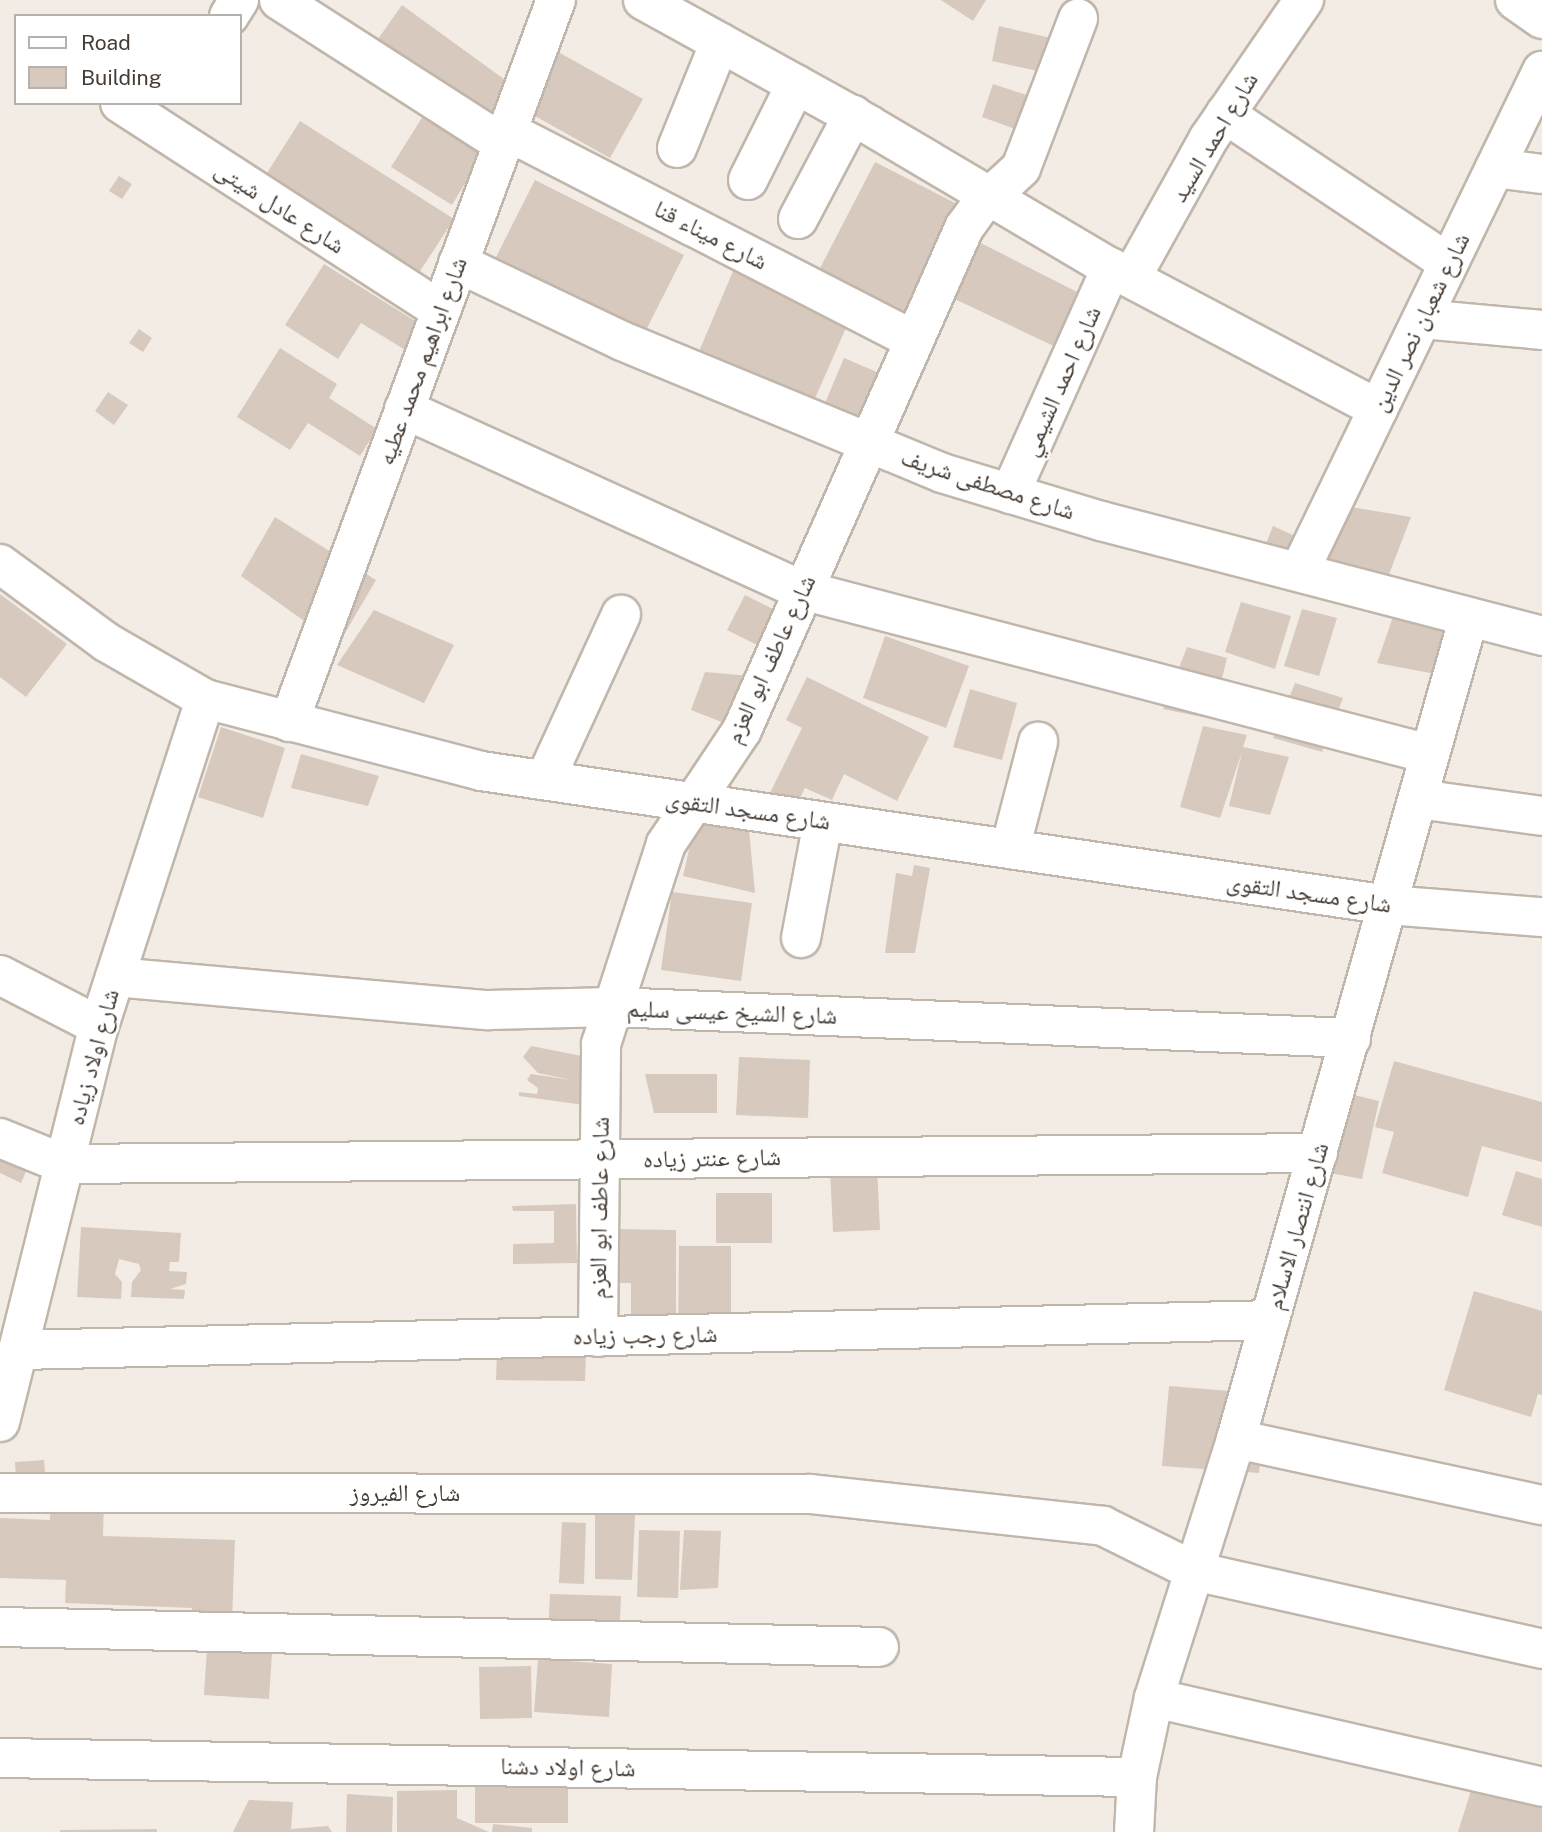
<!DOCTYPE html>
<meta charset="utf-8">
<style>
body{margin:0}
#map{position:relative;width:1542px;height:1832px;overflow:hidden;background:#f3ece5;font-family:"Public Sans","Noto Naskh Arabic",sans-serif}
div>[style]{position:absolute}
.building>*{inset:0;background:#d7c9be}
.roads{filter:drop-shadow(2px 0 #c1b6ab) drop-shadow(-2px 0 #c1b6ab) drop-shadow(0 2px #c1b6ab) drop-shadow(0 -2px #c1b6ab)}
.street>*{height:38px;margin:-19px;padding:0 19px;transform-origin:19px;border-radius:19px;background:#fff}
span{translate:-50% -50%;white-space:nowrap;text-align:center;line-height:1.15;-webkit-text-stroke:5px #fff;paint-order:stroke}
.street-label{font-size:24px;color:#453c35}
.legend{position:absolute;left:14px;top:14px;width:228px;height:91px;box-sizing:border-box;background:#fff;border:2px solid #b5b1ae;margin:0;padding:9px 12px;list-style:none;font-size:21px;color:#453c35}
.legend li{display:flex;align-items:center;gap:14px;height:35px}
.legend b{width:35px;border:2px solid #b5b1ae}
</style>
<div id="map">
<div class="building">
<div style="clip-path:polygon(941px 0,986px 0,973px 21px)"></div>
<div style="clip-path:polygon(402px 5px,512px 85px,482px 126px,373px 46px)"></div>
<div style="clip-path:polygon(999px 26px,1064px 41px,1051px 74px,992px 61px)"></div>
<div style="clip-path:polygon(558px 52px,643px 99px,610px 158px,526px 111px)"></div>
<div style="clip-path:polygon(993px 84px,1042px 100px,1029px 134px,982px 117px)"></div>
<div style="clip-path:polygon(425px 113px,485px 150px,452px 205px,391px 167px)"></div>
<div style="clip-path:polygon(300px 121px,454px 219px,413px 282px,260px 184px)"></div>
<div style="clip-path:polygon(875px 162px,961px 206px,903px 318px,817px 274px)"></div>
<div style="clip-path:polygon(119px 176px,132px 184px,122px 199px,109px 191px)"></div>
<div style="clip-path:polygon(535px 180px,684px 255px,643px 336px,494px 261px)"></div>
<div style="clip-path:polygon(971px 238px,1089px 298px,1062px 350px,942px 293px)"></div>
<div style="clip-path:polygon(324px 264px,423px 326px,407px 351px,361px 323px,338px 359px,285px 325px)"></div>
<div style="clip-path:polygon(734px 269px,850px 319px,812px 405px,697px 356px)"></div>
<div style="clip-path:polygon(139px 329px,152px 338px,143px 352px,129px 343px)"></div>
<div style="clip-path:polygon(280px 348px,337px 384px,329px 398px,377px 429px,360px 456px,308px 423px,290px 450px,237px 417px)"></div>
<div style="clip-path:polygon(844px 358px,886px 376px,864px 427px,822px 410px)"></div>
<div style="clip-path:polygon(108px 392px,128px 405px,114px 425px,95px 411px)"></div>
<div style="clip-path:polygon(1345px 506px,1411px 517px,1378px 603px,1315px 588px)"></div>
<div style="clip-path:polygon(275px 517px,376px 580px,338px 645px,241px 576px)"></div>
<div style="clip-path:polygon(1273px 526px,1308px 542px,1257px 566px)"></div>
<div style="clip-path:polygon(0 594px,67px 644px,26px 697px,0 677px)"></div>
<div style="clip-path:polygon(745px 595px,775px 610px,757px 645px,727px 630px)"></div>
<div style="clip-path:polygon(1241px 602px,1291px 616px,1275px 669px,1225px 652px)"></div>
<div style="clip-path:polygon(1302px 609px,1337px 618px,1319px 676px,1284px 666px)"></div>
<div style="clip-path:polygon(374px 610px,454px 645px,424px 703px,337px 665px)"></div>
<div style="clip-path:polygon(1394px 614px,1458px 630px,1446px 676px,1377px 663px)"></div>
<div style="clip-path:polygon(885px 636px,969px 666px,946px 728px,863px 698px)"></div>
<div style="clip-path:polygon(1187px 647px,1227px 658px,1212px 719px,1163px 709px)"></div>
<div style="clip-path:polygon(705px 672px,762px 677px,742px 730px,691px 710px)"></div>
<div style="clip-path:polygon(807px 677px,929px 737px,897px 801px,844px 774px,832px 800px,805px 788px,796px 805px,770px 793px,802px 728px,786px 720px)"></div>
<div style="clip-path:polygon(1295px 683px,1343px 698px,1322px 752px,1273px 738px)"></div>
<div style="clip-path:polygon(970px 689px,1017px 703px,1002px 760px,953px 747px)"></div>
<div style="clip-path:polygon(1203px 726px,1247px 735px,1243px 747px,1289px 757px,1270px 815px,1229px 806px,1242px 752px,1220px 818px,1180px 807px)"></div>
<div style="clip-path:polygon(221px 727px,285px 748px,263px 818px,198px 797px)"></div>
<div style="clip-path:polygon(301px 754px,379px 776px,368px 806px,291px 788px)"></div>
<div style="clip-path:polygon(696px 819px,749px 830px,755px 893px,683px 876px)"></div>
<div style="clip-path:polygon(914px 865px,930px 868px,915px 953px,885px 953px,896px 873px,912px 876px)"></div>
<div style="clip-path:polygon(672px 892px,752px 903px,741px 981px,661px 970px)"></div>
<div style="clip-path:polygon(531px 1046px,592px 1058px,584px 1105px,519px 1096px,519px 1092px,537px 1094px,538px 1088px,527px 1080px,531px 1074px,572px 1080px,538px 1073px,523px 1057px)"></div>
<div style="clip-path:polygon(739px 1057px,810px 1060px,808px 1118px,736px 1115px)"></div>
<div style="clip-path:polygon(1394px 1061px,1542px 1102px,1542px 1162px,1482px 1146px,1468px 1197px,1382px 1173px,1394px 1132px,1375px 1127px)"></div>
<div style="clip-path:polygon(645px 1074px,717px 1074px,717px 1113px,654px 1113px)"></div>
<div style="clip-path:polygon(1342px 1092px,1379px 1101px,1362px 1179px,1325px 1172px)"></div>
<div style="clip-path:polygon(0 1148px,28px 1167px,21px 1183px,0 1173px)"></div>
<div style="clip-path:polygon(877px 1167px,880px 1230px,833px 1232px,830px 1169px)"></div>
<div style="clip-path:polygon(1516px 1171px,1542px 1179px,1542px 1227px,1502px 1215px)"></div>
<div style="clip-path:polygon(716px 1193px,772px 1193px,772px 1243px,716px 1243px)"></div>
<div style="clip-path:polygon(576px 1204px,577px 1263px,513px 1264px,513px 1244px,554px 1243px,554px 1211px,513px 1211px,512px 1206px)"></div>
<div style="clip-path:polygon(81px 1227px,181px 1233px,179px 1262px,170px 1262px,169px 1271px,187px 1272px,186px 1284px,170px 1289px,185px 1290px,184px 1299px,131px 1297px,132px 1282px,141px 1270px,139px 1264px,119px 1259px,115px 1274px,122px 1282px,121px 1299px,77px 1297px)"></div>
<div style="clip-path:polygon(616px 1229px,676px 1230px,676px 1329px,631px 1329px,631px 1283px,616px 1283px)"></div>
<div style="clip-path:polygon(679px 1246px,731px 1246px,731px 1342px,678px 1342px)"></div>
<div style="clip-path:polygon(1474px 1291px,1542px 1311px,1542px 1395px,1538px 1394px,1531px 1417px,1444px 1390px)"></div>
<div style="clip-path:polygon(498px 1323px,587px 1325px,585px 1381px,496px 1380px)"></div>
<div style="clip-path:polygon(1169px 1386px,1266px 1394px,1259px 1473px,1162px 1466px)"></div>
<div style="clip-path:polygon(44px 1460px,45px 1474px,16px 1476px,15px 1462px)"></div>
<div style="clip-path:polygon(51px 1496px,104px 1498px,103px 1536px,235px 1540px,232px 1621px,191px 1620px,192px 1608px,65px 1603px,66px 1580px,0 1578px,0 1518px,50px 1520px)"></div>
<div style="clip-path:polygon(595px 1513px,635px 1515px,632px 1580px,595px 1579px)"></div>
<div style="clip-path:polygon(562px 1522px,586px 1523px,584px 1584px,559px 1583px)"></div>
<div style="clip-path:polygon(639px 1530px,680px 1531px,678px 1598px,637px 1597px)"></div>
<div style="clip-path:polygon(684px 1530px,721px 1531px,718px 1588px,680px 1590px)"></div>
<div style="clip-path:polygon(550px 1594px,621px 1596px,618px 1659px,547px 1656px)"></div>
<div style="clip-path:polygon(207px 1648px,272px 1652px,269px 1699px,204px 1695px)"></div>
<div style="clip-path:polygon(538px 1659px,612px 1664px,609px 1717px,534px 1712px)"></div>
<div style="clip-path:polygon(531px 1666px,532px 1718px,480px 1719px,479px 1667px)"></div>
<div style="clip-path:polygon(568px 1772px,568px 1823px,475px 1823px,475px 1773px)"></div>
<div style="clip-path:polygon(1474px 1781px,1542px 1803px,1542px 1832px,1458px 1832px)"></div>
<div style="clip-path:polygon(457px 1790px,457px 1818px,489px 1832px,397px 1832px,397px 1791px)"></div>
<div style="clip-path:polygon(347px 1794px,393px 1797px,392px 1832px,346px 1832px)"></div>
<div style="clip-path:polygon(249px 1800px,293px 1802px,291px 1829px,328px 1826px,332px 1832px,233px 1832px)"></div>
<div style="clip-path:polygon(493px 1824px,532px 1828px,532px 1832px,492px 1832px)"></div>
<div style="clip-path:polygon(157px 1829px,157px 1832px,60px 1832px,60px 1830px)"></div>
</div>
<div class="roads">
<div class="street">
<div style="left:279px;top:0;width:266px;rotate:32.7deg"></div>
<div style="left:643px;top:0;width:258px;rotate:28.9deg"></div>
<div style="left:869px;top:125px;width:281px;rotate:30.6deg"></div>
<div style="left:1111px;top:268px;width:302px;rotate:27.8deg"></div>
<div style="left:1515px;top:0;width:33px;rotate:35deg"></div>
<div style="left:229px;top:16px;width:19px;rotate:-58deg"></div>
<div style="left:120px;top:103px;width:381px;rotate:32.9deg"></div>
<div style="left:1225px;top:114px;width:268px;rotate:33.7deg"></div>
<div style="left:507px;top:131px;width:458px;rotate:27.2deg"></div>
<div style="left:677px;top:148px;width:114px;rotate:-67.9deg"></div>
<div style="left:1495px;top:168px;width:47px;rotate:7.3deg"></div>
<div style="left:748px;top:180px;width:107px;rotate:-63.4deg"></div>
<div style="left:798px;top:219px;width:118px;rotate:-62.1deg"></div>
<div style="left:458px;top:263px;width:182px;rotate:25.4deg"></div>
<div style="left:622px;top:341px;width:346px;rotate:22.4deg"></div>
<div style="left:942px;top:473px;width:166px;rotate:16.8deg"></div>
<div style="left:1101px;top:521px;width:456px;rotate:14.6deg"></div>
<div style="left:1131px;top:278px;width:160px;rotate:-60.9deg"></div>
<div style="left:1209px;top:138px;width:168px;rotate:-55.5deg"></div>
<div style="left:1422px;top:319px;width:121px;rotate:5.2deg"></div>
<div style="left:404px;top:409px;width:437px;rotate:24.5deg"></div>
<div style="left:802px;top:590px;width:648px;rotate:14.66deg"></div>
<div style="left:1010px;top:494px;width:248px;rotate:-65.9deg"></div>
<div style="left:0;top:564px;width:132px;rotate:36.3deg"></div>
<div style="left:106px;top:642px;width:114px;rotate:29.9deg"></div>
<div style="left:205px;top:699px;width:285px;rotate:14.6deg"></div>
<div style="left:481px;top:771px;width:917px;rotate:8.4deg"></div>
<div style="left:1388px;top:905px;width:154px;rotate:4.5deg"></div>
<div style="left:1299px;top:572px;width:557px;rotate:-64.13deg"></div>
<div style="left:289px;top:722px;width:770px;rotate:-69.71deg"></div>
<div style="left:545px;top:780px;width:182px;rotate:-65.3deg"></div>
<div style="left:1418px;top:799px;width:125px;rotate:7.8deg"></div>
<div style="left:1010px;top:849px;width:111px;rotate:-75.3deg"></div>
<div style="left:801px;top:938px;width:118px;rotate:-79.3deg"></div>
<div style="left:0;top:975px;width:111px;rotate:27.3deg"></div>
<div style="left:115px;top:977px;width:374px;rotate:5.1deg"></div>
<div style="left:488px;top:1010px;width:125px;rotate:-1.4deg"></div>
<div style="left:613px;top:1007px;width:739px;rotate:2.41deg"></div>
<div style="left:0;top:1138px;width:69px;rotate:22.1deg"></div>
<div style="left:64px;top:1164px;width:1254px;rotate:-0.5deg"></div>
<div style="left:598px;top:1337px;width:293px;rotate:-89.4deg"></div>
<div style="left:601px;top:1044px;width:210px;rotate:-72deg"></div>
<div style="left:666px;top:844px;width:137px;rotate:-56.3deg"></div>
<div style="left:742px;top:730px;width:549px;rotate:-66.14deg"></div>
<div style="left:964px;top:228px;width:27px;rotate:-54deg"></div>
<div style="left:980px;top:206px;width:56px;rotate:-42.8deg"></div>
<div style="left:1021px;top:168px;width:160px;rotate:-69.1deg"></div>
<div style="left:20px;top:1350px;width:1250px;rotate:-1.37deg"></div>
<div style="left:0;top:1422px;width:408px;rotate:-76deg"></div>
<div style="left:99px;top:1026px;width:344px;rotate:-72deg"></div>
<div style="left:1236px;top:1439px;width:313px;rotate:12.2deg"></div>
<div style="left:0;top:1493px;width:810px;rotate:0.07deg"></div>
<div style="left:810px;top:1494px;width:295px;rotate:6.2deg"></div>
<div style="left:1103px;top:1526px;width:102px;rotate:26.3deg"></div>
<div style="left:1194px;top:1571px;width:357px;rotate:12.6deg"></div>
<div style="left:0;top:1627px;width:879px;rotate:1.3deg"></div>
<div style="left:1154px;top:1698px;width:398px;rotate:12.9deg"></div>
<div style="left:0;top:1758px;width:1137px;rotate:0.96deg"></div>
<div style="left:1134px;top:1832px;width:55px;rotate:-86.9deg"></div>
<div style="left:1137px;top:1777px;width:81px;rotate:-77.9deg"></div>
<div style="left:1154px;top:1698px;width:272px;rotate:-72.4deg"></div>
<div style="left:1236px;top:1439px;width:851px;rotate:-74.18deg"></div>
</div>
</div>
<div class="street-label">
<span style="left:1214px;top:137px;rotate:-59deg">شارع احمد السيد</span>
<span style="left:280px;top:207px;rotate:33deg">شارع عادل شيتى</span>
<span style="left:711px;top:235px;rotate:27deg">شارع ميناء قنا</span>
<span style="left:1420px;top:322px;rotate:-64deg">شارع شعبان نصر الدين</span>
<span style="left:422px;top:361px;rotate:-70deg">شارع ابراهيم محمد عطيه</span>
<span style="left:1061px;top:381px;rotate:-66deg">شارع احمد الشيمي</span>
<span style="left:988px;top:484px;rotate:18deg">شارع مصطفى شريف</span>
<span style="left:770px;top:659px;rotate:-65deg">شارع عاطف ابو العزم</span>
<span style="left:748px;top:810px;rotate:8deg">شارع مسجد التقوى</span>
<span style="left:1309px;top:893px;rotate:8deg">شارع مسجد التقوى</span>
<span style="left:732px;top:1012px;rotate:2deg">شارع الشيخ عيسى سليم</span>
<span style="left:93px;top:1057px;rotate:-75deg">شارع اولاد زياده</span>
<span style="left:712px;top:1158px;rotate:-1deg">شارع عنتر زياده</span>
<span style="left:599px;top:1208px;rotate:-89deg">شارع عاطف ابو العزم</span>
<span style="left:1297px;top:1226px;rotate:-74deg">شارع انتصار الاسلام</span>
<span style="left:645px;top:1335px;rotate:-1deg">شارع رجب زياده</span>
<span style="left:405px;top:1493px">شارع الفيروز</span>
<span style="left:568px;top:1767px;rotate:1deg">شارع اولاد دشنا</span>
</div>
<ul class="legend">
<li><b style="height:9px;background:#fff"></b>Road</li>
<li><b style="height:19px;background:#d7c9be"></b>Building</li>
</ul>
</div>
